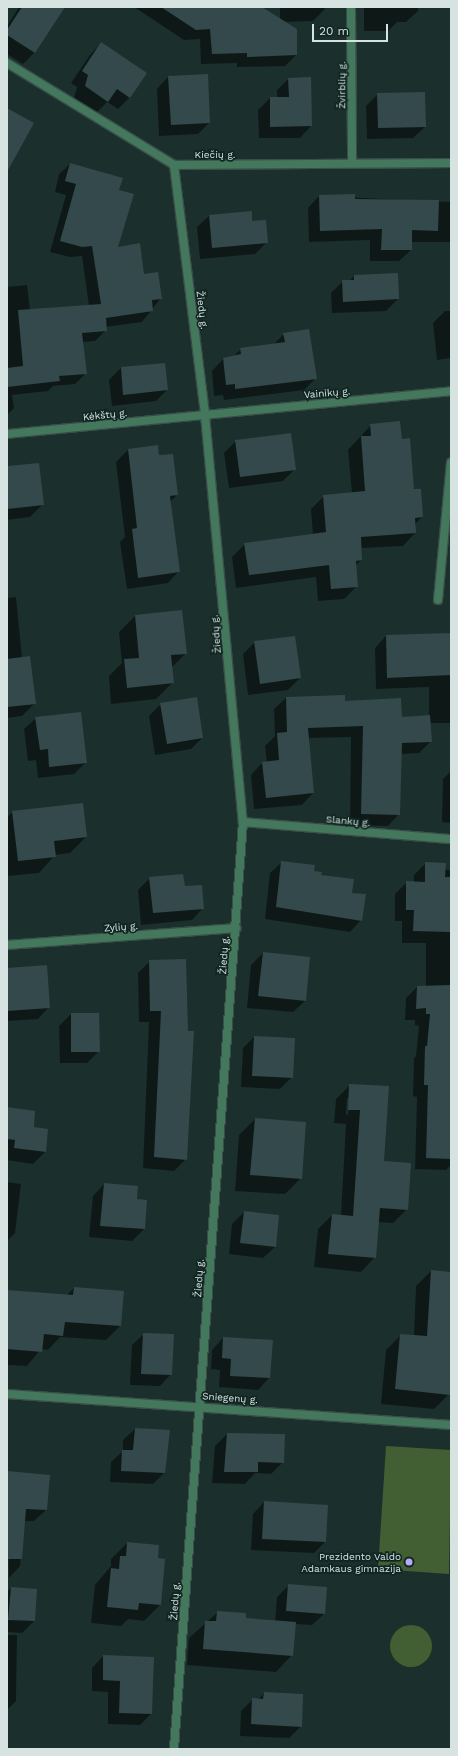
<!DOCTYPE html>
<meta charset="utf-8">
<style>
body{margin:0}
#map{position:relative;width:458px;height:1756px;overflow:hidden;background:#1b302c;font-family:"Work Sans",sans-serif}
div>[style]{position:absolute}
.green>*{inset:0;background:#415f33}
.round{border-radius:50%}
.shadow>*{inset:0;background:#0007}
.building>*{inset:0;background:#33494c}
.path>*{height:2.5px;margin-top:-1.25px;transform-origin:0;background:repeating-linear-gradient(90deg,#5a6c68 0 2px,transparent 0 4px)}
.roads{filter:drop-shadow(1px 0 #394d49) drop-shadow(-1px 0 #394d49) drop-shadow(0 1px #394d49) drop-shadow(0 -1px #394d49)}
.minor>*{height:8px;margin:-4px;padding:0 4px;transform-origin:4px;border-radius:4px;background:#43785c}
.dots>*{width:11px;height:11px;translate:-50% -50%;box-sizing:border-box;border:2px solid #112622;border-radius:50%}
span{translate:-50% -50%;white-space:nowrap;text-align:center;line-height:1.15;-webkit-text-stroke:3.5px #112622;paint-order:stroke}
.street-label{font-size:10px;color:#d6e3e0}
.poi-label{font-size:10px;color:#d6e3e0}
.right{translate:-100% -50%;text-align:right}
.frame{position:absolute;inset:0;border:8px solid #d6e3e0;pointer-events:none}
.scale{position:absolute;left:312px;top:24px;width:76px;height:18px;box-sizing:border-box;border:2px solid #d6e3e0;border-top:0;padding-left:5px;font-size:12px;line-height:14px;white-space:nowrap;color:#d6e3e0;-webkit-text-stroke:3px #112622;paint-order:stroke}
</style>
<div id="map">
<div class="green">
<div style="clip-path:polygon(386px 1446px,451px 1450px,449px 1574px,378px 1569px)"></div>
<div class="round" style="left:390px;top:1625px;width:42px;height:42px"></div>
</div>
<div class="shadow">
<div style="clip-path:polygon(19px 7px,50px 7px,60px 13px,34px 53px,23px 64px,7px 54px,7px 26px)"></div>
<div style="clip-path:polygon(134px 7px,196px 7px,280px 20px,280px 7px,325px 7px,325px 9px,313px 21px,283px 22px,296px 55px,285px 66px,237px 67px,237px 63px,201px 64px,200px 39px,184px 40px)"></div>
<div style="clip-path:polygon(364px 7px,418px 7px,418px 11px,406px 22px,397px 22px,388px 31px,364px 31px)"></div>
<div style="clip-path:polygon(101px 43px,146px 73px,129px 98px,118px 109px,107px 102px,96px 113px,74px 98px,77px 87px,71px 83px,90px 55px)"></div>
<div style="clip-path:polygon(168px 77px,209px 123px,198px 134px,159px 136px,157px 89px)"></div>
<div style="clip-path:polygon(310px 78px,311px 126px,300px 138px,259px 138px,258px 110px,270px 98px,277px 98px,277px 90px,288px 79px)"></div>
<div style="clip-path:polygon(378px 94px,425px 127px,413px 138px,367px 139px,366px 106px)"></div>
<div style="clip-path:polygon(70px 164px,118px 190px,117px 248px,143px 275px,161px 298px,142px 322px,105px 327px,106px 330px,95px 341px,82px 342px,86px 373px,75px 384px,53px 386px,48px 391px,12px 395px,14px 408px,7px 415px,7px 287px,27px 285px,30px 310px,89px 306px,82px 256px,70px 257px,50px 252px,66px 195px,55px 192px,59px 174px)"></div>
<div style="clip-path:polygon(319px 196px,451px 202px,451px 242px,411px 242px,411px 250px,399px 261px,370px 261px,370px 240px,309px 242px,308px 208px)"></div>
<div style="clip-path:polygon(251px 212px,252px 222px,266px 243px,255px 254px,200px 259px,197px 227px,209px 216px)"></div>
<div style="clip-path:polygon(397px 274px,398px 299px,386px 311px,332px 313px,331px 293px,343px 281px,349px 281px,354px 276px)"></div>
<div style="clip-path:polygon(445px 311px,451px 311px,451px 358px,437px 360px,433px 323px)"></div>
<div style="clip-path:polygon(284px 334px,316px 378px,304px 390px,224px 400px,223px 395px,214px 396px,212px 371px,223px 359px,233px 357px,241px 349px,273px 345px)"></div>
<div style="clip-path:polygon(164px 364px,167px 390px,156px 401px,112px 406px,109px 380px,121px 368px)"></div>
<div style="clip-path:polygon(371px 425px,401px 440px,422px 517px,415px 524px,415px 533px,403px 546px,361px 548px,361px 560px,355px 566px,357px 586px,344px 599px,318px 601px,316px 577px,236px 588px,232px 557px,245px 544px,313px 535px,311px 509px,324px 496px,352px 493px,348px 450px)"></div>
<div style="clip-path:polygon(236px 441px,295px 469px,283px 481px,229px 488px,224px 453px)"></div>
<div style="clip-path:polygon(157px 447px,159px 456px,177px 495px,170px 502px,179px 571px,168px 583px,127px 589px,120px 542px,125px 537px,116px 462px,128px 450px)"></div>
<div style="clip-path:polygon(7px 467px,43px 504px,30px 517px,7px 520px)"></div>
<div style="clip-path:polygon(16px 597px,22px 658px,35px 703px,22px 716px,7px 718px,7px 598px)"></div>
<div style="clip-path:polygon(135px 616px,186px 653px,171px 668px,172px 683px,156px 699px,111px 704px,109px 676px,122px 663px,119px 632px)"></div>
<div style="clip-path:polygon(451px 631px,451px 723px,430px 723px,431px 741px,419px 753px,401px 754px,399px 814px,388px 826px,350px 825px,351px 737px,308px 738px,313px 793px,302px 805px,254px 809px,251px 775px,262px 763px,267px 763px,265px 746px,275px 736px,274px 709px,286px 698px,344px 702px,401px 718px,429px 717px,429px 687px,376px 689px,375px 648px,386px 636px,448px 634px)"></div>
<div style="clip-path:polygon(255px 642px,300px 678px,288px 690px,248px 695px,243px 654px)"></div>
<div style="clip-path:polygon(161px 704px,202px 738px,191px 749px,155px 755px,149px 716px)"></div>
<div style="clip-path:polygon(36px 718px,86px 762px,74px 774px,38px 778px,36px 760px,28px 761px,24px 729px)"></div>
<div style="clip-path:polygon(451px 771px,451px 823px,442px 822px,443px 779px)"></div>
<div style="clip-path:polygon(13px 812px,86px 837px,70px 853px,55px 855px,39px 873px,7px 876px,7px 817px)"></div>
<div style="clip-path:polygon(282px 862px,313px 872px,351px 894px,361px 920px,350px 932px,265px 919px,270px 873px)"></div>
<div style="clip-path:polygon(426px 863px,451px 871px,451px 1165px,446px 1170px,415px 1169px,417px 1097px,413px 1096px,414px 1058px,416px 1056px,419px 1026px,415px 1025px,415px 1020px,405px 1020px,406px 998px,417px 987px,426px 987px,426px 943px,402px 943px,402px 921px,395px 921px,395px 894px,407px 882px,414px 882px,414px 875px)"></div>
<div style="clip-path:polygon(150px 878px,184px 888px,203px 908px,192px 920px,141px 925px,138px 890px)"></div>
<div style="clip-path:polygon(263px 953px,305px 1001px,293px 1012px,247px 1008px,251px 965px)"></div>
<div style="clip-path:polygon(185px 960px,186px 1159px,174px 1171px,143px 1168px,149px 1022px,139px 1022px,138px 973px,150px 961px)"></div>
<div style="clip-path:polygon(7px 969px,49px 1007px,38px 1019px,7px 1021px)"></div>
<div style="clip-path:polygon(71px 1014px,99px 1051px,87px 1063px,60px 1063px,59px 1026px)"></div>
<div style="clip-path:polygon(254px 1037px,292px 1077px,280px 1089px,241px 1087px,243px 1048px)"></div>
<div style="clip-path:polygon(evenodd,350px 1085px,383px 1162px,407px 1209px,393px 1223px,378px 1222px,375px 1257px,361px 1272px,314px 1267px,318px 1229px,332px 1215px,341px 1215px,346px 1124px,334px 1123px,336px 1099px,350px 1085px,347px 1098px,349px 1098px,348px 1115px,346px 1114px,347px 1098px)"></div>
<div style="clip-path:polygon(7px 1108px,33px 1128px,47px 1130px,45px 1152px,33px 1164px,7px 1160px)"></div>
<div style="clip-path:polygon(255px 1119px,301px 1178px,285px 1194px,235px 1191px,239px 1135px)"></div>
<div style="clip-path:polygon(7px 1182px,21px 1184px,15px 1233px,7px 1241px)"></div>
<div style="clip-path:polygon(104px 1184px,136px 1200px,146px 1201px,144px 1229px,132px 1241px,89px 1237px,93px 1196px)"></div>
<div style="clip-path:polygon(244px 1212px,275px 1247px,263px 1258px,229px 1254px,232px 1224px)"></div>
<div style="clip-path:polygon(431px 1271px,451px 1273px,449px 1394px,434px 1409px,381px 1404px,386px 1350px,401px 1335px,414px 1336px,416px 1286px)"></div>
<div style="clip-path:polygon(74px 1288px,123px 1292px,120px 1326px,106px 1340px,60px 1337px,48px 1350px,41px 1349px,27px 1366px,7px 1365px,7px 1291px,66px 1296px)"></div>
<div style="clip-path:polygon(144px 1334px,171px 1374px,160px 1386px,130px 1385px,132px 1345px)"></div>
<div style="clip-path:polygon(223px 1338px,269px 1378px,258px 1390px,219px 1387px,220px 1370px,211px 1369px,212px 1350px)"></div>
<div style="clip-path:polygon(135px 1429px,164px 1473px,153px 1484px,110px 1482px,111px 1462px,123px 1451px,123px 1440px)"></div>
<div style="clip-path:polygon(227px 1434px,283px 1462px,271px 1474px,255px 1473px,245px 1484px,212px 1483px,215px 1446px)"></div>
<div style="clip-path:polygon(7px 1472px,46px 1510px,34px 1521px,24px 1521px,20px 1566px,9px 1578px)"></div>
<div style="clip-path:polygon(264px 1502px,325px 1542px,314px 1553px,251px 1550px,253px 1514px)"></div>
<div style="clip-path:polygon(127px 1543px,157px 1559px,160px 1605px,144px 1621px,128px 1619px,121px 1626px,91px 1623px,95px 1585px,111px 1566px,111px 1559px)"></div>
<div style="clip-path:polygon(289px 1585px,324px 1614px,312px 1625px,295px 1624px,292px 1655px,276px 1672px,187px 1665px,189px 1638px,218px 1612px,245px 1619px,275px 1622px,277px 1597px)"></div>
<div style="clip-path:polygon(11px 1588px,34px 1621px,22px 1633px,7px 1632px,7px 1592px)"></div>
<div style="clip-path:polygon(7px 1635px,17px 1635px,16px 1701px,7px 1710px)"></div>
<div style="clip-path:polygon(103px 1656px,151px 1714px,140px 1725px,108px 1724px,108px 1692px,92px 1691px,92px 1668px)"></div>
<div style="clip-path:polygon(264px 1693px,301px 1726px,289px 1738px,240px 1736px,241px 1711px,253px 1699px,258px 1700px)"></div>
</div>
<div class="building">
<div style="clip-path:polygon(22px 7px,65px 7px,35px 53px,7px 35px,7px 30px)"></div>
<div style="clip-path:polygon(161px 7px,262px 7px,297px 29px,297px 55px,247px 57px,247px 53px,212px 54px,210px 29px,196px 30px)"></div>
<div style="clip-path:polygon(101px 42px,147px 73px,130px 98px,117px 89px,108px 102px,85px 86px,88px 75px,82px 71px)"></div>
<div style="clip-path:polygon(208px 74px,210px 123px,171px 125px,168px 76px)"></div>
<div style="clip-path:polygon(311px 77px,312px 126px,270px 127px,270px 97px,289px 97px,288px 78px)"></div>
<div style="clip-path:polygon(425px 92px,426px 127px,378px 128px,377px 93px)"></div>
<div style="clip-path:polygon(7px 108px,34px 123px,7px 172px)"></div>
<div style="clip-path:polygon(70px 163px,123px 178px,119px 190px,134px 194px,118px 247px,140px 243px,144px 274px,158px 272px,162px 299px,152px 300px,153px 311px,106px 318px,107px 331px,82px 333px,87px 374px,59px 376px,60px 381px,7px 387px,7px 368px,23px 366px,18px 310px,101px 304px,92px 246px,82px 247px,60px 241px,76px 184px,65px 181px)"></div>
<div style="clip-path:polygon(355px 194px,355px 199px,439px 200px,438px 231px,412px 230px,412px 250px,381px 250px,382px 229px,320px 231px,319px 195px)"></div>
<div style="clip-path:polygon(252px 211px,252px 221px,266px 220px,268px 243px,212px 248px,209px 215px)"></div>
<div style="clip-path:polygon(398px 273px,399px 299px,343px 302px,342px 280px,354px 280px,354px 275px)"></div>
<div style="clip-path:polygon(309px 329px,317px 379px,235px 389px,235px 384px,226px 385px,223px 358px,241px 354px,240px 348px,285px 342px,283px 333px)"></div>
<div style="clip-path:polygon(165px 363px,168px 390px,123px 395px,121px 367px)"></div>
<div style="clip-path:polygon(400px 421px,402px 439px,410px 438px,414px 489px,421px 489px,423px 517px,415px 518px,416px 533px,361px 537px,362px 560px,356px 561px,358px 587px,331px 589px,329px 565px,249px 575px,244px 543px,326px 532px,323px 495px,365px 491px,361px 436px,371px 436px,370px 424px)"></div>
<div style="clip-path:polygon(291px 433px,296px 470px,240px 477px,235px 440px)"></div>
<div style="clip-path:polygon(158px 445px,159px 455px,173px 454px,178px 495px,170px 496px,180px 572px,138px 578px,132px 529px,137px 528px,128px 449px)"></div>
<div style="clip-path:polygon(39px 463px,44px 505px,7px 509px,7px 466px)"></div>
<div style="clip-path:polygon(182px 610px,187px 654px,171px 655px,174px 683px,127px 688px,124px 659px,139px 658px,135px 615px)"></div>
<div style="clip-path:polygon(451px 633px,451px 675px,387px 678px,386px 635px)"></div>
<div style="clip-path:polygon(295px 636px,301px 678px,260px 684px,254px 641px)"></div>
<div style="clip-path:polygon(30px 656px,36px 704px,7px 707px,7px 659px)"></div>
<div style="clip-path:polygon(345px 695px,345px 701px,401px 698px,402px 717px,430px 715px,432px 742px,402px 743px,400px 815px,361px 814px,363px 726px,308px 728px,314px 793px,266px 798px,262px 762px,279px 760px,277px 733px,287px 732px,286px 697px)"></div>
<div style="clip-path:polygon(197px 697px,203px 738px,167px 744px,160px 703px)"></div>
<div style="clip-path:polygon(81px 712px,87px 763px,49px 767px,48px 749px,40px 750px,35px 717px)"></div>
<div style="clip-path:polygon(83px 803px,87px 837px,54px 841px,56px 857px,18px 861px,12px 811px)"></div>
<div style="clip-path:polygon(281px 861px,315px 865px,314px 871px,322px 872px,321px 875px,354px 879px,352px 893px,366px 894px,362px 921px,276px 907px)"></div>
<div style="clip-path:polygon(425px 862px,446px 863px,445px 877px,451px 877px,451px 932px,413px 931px,414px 910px,406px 910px,406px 881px,425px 882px)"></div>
<div style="clip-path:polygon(183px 874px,185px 886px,202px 885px,204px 909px,153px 913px,149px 877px)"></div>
<div style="clip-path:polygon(263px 952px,310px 957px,306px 1001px,258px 996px)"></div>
<div style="clip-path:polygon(186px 959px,188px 1031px,194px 1031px,187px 1160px,154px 1157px,161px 1011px,150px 1011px,149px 960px)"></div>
<div style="clip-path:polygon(47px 965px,50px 1008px,7px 1011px,7px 968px)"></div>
<div style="clip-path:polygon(451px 985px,451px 1159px,426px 1158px,428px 1085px,424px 1085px,425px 1046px,427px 1046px,430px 1014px,426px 1014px,426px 1008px,416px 1009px,417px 986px)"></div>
<div style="clip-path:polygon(71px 1013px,99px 1013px,100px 1052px,71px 1052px)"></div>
<div style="clip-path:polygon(254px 1036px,295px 1038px,293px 1078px,252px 1076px)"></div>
<div style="clip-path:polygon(349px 1084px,389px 1086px,384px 1161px,411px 1163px,408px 1210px,380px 1208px,376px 1258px,328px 1254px,332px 1214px,353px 1216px,360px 1110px,348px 1110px)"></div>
<div style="clip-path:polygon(7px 1107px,35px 1111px,34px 1127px,48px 1129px,46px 1152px,14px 1148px,15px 1140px,7px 1139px)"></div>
<div style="clip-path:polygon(255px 1118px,306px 1122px,302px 1179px,250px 1175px)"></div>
<div style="clip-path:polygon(104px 1183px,138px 1186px,137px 1199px,147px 1200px,145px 1229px,100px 1226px)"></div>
<div style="clip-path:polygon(244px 1211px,279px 1215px,276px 1247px,240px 1243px)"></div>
<div style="clip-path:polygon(431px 1270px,451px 1272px,450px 1395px,395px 1389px,400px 1334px,427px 1336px)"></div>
<div style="clip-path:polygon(74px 1287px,124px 1291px,121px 1326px,65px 1322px,63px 1336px,44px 1334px,42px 1352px,7px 1349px,7px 1290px,73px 1295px)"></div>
<div style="clip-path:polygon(143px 1333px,174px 1334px,172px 1375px,141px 1374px)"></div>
<div style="clip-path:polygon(223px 1337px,273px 1340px,270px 1378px,230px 1376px,231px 1359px,222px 1358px)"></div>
<div style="clip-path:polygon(135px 1428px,170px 1430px,165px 1473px,121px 1471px,122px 1450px,133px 1450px)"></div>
<div style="clip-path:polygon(227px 1433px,285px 1434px,284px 1463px,258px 1462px,258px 1472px,224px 1472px)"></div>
<div style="clip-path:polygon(7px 1471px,50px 1475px,47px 1510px,26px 1509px,22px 1559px,7px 1559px)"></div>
<div style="clip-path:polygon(264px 1501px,328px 1505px,326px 1542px,262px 1539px)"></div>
<div style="clip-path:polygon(127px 1542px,159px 1545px,158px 1558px,165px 1559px,161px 1605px,139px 1603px,138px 1610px,107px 1607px,111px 1568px,119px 1569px,120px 1556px,126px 1556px)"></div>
<div style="clip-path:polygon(288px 1584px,327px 1587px,325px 1614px,286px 1611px)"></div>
<div style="clip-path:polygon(11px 1587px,37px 1589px,35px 1621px,8px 1620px)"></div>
<div style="clip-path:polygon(217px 1611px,246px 1613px,246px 1618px,296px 1622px,293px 1656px,203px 1649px,205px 1621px,216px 1621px)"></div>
<div style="clip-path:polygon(103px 1655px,154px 1657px,152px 1714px,119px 1713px,120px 1681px,103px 1680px)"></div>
<div style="clip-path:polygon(264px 1692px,303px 1694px,302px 1727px,251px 1724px,252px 1698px,263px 1699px)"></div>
</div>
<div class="path">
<div style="left:450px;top:1557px;width:1px"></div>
</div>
<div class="roads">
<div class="minor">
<div style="left:351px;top:7px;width:155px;rotate:89.6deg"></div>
<div style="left:7px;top:63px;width:196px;rotate:31.4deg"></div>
<div style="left:174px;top:165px;width:277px;rotate:-0.4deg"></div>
<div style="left:174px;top:165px;width:252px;rotate:82.9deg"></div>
<div style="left:205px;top:415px;width:409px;rotate:84.7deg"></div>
<div style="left:243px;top:822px;width:930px;rotate:94.26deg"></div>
<div style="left:7px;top:434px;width:446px;rotate:-5.5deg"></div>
<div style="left:438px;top:600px;width:138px;rotate:-84.6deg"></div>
<div style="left:243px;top:822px;width:209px;rotate:4.7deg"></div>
<div style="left:7px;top:945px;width:230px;rotate:-4.2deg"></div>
<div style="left:7px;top:1394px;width:445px;rotate:4deg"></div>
</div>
</div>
<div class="dots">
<div style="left:409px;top:1562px;background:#baaaf6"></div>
</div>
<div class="street-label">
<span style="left:342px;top:85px;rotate:-90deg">Žvirblių g.</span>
<span style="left:215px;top:155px">Kiečių g.</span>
<span style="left:202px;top:310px;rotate:83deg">Žiedų g.</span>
<span style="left:327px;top:393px;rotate:-5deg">Vainikų g.</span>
<span style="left:105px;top:415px;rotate:-6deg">Kėkštų g.</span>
<span style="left:216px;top:634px;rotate:-95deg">Žiedų g.</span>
<span style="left:348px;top:821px;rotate:5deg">Slankų g.</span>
<span style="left:121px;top:927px;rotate:-4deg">Zylių g.</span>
<span style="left:224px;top:955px;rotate:-86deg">Žiedų g.</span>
<span style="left:199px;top:1278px;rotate:-86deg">Žiedų g.</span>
<span style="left:230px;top:1398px;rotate:4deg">Sniegenų g.</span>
<span style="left:175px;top:1601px;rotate:-86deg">Žiedų g.</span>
</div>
<div class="poi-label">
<span class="right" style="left:401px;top:1562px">Prezidento Valdo<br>Adamkaus gimnazija</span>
</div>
<div class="frame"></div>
<div class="scale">20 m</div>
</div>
